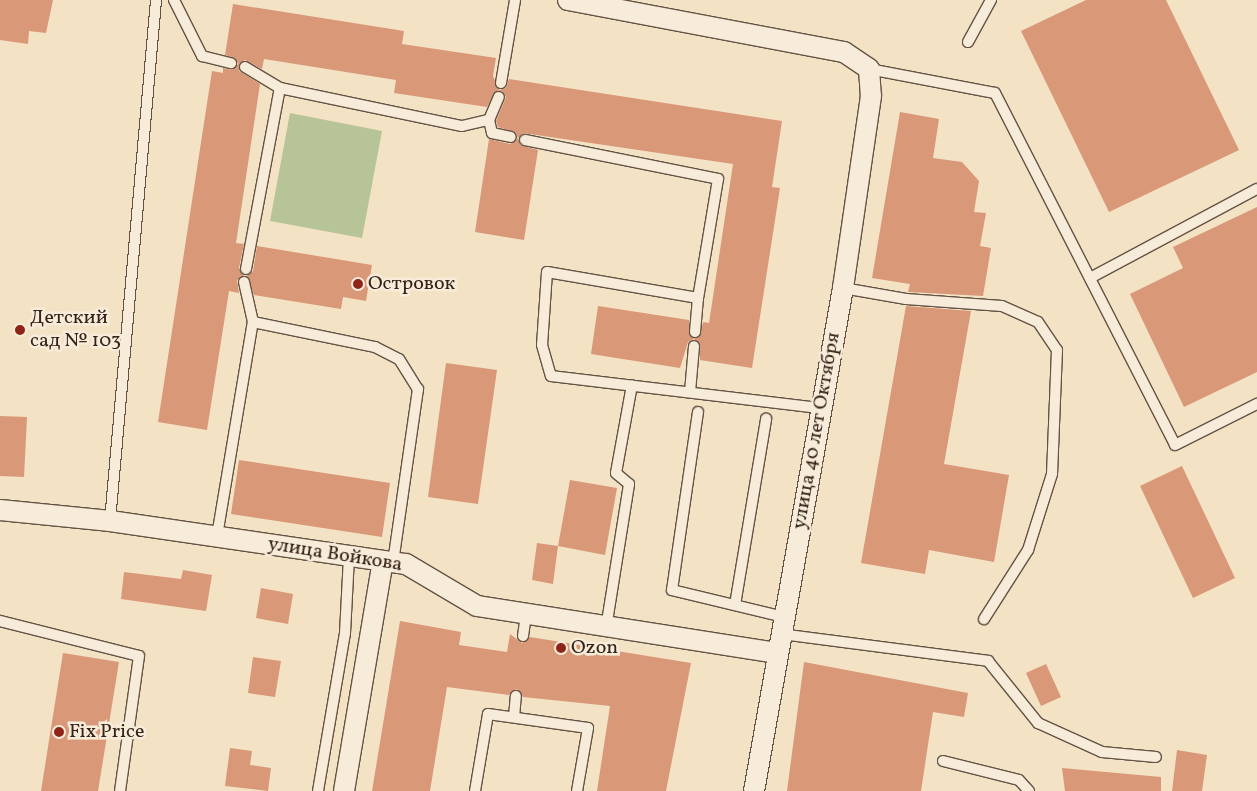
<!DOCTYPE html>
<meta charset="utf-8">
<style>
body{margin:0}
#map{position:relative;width:1257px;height:791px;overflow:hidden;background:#f3e2c4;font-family:Vollkorn,serif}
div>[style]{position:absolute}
.green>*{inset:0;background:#b7c497}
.building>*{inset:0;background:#d99878}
.roads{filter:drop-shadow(1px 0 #645344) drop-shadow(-1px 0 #645344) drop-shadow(0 1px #645344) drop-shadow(0 -1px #645344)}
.service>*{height:10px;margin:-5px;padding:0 5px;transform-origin:5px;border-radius:5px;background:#f7ecd9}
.minor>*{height:20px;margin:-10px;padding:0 10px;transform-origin:10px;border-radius:10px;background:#f7ecd9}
.dots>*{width:14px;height:14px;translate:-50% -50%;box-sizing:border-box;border:2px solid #f7ecd9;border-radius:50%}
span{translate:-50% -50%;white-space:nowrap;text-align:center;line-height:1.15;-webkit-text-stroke:5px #f7ecd9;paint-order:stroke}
.poi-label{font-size:20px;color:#352319}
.left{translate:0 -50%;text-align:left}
.street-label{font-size:20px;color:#352319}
</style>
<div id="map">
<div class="green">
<div style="clip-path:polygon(290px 113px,382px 131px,362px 238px,270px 221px)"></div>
</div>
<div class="building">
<div style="clip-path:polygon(0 0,53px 0,46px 33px,29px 31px,28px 44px,0 40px)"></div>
<div style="clip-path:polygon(1086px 0,1166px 0,1239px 150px,1109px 212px,1021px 31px)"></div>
<div style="clip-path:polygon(233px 4px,404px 31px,402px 44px,496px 58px,493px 76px,499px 90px,506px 88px,509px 79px,782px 121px,772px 187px,780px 188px,752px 368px,700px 360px,700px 344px,694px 339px,688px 342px,680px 368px,591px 354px,598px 306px,689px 320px,689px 335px,700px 336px,703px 322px,709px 323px,733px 164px,523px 133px,518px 138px,520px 145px,538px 150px,524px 240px,475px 232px,489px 139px,510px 144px,518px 138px,515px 132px,498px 127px,496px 121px,506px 97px,502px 91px,495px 92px,487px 107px,394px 93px,396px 80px,264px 59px,262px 69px,245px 60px,239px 64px,239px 71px,260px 84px,236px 243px,244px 244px,239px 268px,244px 275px,237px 280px,239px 293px,229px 291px,207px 430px,158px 422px,212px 71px,223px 73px,223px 68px,232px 70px,238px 64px,235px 58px,225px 55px)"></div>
<div style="clip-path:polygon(900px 112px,939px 119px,933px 158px,962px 162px,979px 181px,974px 212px,986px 213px,980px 246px,991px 248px,983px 296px,908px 292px,910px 284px,872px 278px)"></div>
<div style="clip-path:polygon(1257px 207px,1257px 372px,1184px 407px,1130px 294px,1183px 268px,1173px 247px)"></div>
<div style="clip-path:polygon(257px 246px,372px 265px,366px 301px,343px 297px,341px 309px,254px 295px,247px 276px,253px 271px)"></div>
<div style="clip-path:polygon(906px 306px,971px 311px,944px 464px,1009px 475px,994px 562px,929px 550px,925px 574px,861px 563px)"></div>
<div style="clip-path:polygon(446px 363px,497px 370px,478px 504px,428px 497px)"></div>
<div style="clip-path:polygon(0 416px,27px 417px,24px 477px,0 476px)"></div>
<div style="clip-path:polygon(239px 460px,390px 483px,382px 537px,231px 514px)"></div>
<div style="clip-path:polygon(1182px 466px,1235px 578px,1193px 598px,1140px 486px)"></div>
<div style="clip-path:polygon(570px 480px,617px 488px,605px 555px,558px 546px)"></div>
<div style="clip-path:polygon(537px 543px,558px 546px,553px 584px,532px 580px)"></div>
<div style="clip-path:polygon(183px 570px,212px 575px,206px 611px,121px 599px,124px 572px,181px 579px)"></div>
<div style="clip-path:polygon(261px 588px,293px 594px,288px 624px,256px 618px)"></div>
<div style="clip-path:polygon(400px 621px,461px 632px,459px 645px,507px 652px,510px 634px,522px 643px,530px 637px,691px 663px,666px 791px,597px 791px,610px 706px,523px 697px,517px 689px,509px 695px,447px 687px,430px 791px,372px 791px)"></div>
<div style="clip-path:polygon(63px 653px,119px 662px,98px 791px,41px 791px)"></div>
<div style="clip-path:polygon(253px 657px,281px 661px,275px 697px,248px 693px)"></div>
<div style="clip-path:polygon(804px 662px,968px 693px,964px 717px,933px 712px,921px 791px,787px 791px)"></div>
<div style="clip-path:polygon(1046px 664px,1061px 697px,1041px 706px,1026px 673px)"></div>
<div style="clip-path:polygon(230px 748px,252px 751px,250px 765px,271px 768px,268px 791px,225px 786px)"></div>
<div style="clip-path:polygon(1177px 750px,1207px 755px,1202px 791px,1172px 791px)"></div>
<div style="clip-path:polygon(1062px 768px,1161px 777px,1161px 791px,1065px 791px)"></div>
</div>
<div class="roads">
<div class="service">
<div style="left:174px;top:0;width:63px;rotate:63.4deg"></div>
<div style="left:202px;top:56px;width:30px;rotate:14deg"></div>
<div style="left:968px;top:42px;width:48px;rotate:-61.3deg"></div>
<div style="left:245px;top:67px;width:41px;rotate:31deg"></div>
<div style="left:869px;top:69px;width:128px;rotate:10.8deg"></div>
<div style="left:995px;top:93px;width:395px;rotate:62.9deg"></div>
<div style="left:1175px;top:445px;width:92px;rotate:-26.6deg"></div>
<div style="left:501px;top:83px;width:84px;rotate:-80.4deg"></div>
<div style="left:489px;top:120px;width:13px;rotate:77deg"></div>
<div style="left:492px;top:133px;width:19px;rotate:12deg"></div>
<div style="left:525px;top:140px;width:197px;rotate:11.4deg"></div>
<div style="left:718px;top:179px;width:121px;rotate:99.5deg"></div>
<div style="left:246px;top:269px;width:184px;rotate:-79.4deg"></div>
<div style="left:280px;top:88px;width:186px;rotate:11.8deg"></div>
<div style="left:462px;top:126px;width:28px;rotate:-13deg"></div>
<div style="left:489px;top:120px;width:25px;rotate:-67deg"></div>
<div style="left:1090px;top:278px;width:189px;rotate:-28.1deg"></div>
<div style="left:843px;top:288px;width:64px;rotate:9.9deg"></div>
<div style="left:906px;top:299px;width:96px;rotate:4.2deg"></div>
<div style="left:1002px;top:306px;width:39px;rotate:24deg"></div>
<div style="left:1038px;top:322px;width:34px;rotate:56deg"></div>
<div style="left:1057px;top:350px;width:124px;rotate:92.3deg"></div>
<div style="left:1052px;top:474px;width:80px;rotate:107.5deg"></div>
<div style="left:1028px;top:550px;width:82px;rotate:122.5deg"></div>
<div style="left:253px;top:322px;width:125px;rotate:11.6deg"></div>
<div style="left:375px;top:347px;width:27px;rotate:27deg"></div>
<div style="left:399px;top:359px;width:36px;rotate:58deg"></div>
<div style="left:418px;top:389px;width:176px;rotate:98.2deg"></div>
<div style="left:695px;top:332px;width:34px;rotate:-85deg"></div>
<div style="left:698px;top:298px;width:153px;rotate:-170.2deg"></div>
<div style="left:547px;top:272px;width:73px;rotate:93.9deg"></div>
<div style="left:542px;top:345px;width:32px;rotate:74deg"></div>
<div style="left:551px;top:376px;width:272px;rotate:6.8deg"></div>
<div style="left:690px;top:392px;width:46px;rotate:-85deg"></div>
<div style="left:698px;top:412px;width:180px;rotate:98.3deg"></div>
<div style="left:672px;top:590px;width:115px;rotate:13.6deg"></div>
<div style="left:110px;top:521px;width:523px;rotate:-84.95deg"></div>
<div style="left:217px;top:536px;width:217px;rotate:-80.5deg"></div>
<div style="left:253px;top:322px;width:41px;rotate:-102.7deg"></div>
<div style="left:735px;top:605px;width:189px;rotate:-80.5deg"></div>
<div style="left:0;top:621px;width:143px;rotate:14.1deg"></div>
<div style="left:139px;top:656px;width:136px;rotate:98deg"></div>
<div style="left:606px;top:628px;width:146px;rotate:-80.9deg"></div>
<div style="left:629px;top:484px;width:17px;rotate:-140deg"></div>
<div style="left:616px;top:473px;width:89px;rotate:-79.7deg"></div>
<div style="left:781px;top:634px;width:209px;rotate:7.4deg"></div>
<div style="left:988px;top:661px;width:80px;rotate:51.1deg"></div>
<div style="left:1038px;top:723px;width:70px;rotate:24.4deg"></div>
<div style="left:1102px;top:752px;width:54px;rotate:5.3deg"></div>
<div style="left:523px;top:636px;width:22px;rotate:-82deg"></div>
<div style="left:514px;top:717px;width:21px;rotate:-85deg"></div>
<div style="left:943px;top:761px;width:78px;rotate:14deg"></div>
<div style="left:1019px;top:780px;width:15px;rotate:48deg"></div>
<div style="left:318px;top:791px;width:160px;rotate:-80.3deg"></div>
<div style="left:345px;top:633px;width:77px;rotate:-87deg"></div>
<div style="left:475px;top:791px;width:78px;rotate:-80.4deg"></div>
<div style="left:488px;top:714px;width:101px;rotate:8deg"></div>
<div style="left:588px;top:728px;width:64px;rotate:99.9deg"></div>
</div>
<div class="minor">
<div style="left:568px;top:0;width:281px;rotate:10.7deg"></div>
<div style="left:844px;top:52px;width:30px;rotate:34deg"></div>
<div style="left:869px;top:69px;width:27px;rotate:86deg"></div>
<div style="left:871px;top:96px;width:194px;rotate:98.3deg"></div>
<div style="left:843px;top:288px;width:511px;rotate:100.03deg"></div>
<div style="left:0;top:510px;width:111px;rotate:5.7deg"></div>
<div style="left:110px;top:521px;width:299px;rotate:8.3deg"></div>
<div style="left:406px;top:564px;width:82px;rotate:30.6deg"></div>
<div style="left:477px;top:606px;width:304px;rotate:8.9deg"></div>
<div style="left:344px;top:791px;width:233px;rotate:-80.4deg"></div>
</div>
</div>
<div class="dots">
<div style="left:358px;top:284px;background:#8f2418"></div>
<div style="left:20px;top:330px;background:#8f2418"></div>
<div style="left:561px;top:648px;background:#8f2418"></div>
<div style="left:59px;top:732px;background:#8f2418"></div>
</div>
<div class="poi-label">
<span class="left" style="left:368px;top:284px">Островок</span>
<span class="left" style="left:30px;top:330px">Детский<br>сад № 103</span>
<span class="left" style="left:571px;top:648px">Ozon</span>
<span class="left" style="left:69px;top:732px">Fix Price</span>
</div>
<div class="street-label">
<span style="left:817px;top:431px;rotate:-80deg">улица 40 лет Октября</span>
<span style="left:335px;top:555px;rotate:9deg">улица Войкова</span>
</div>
</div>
